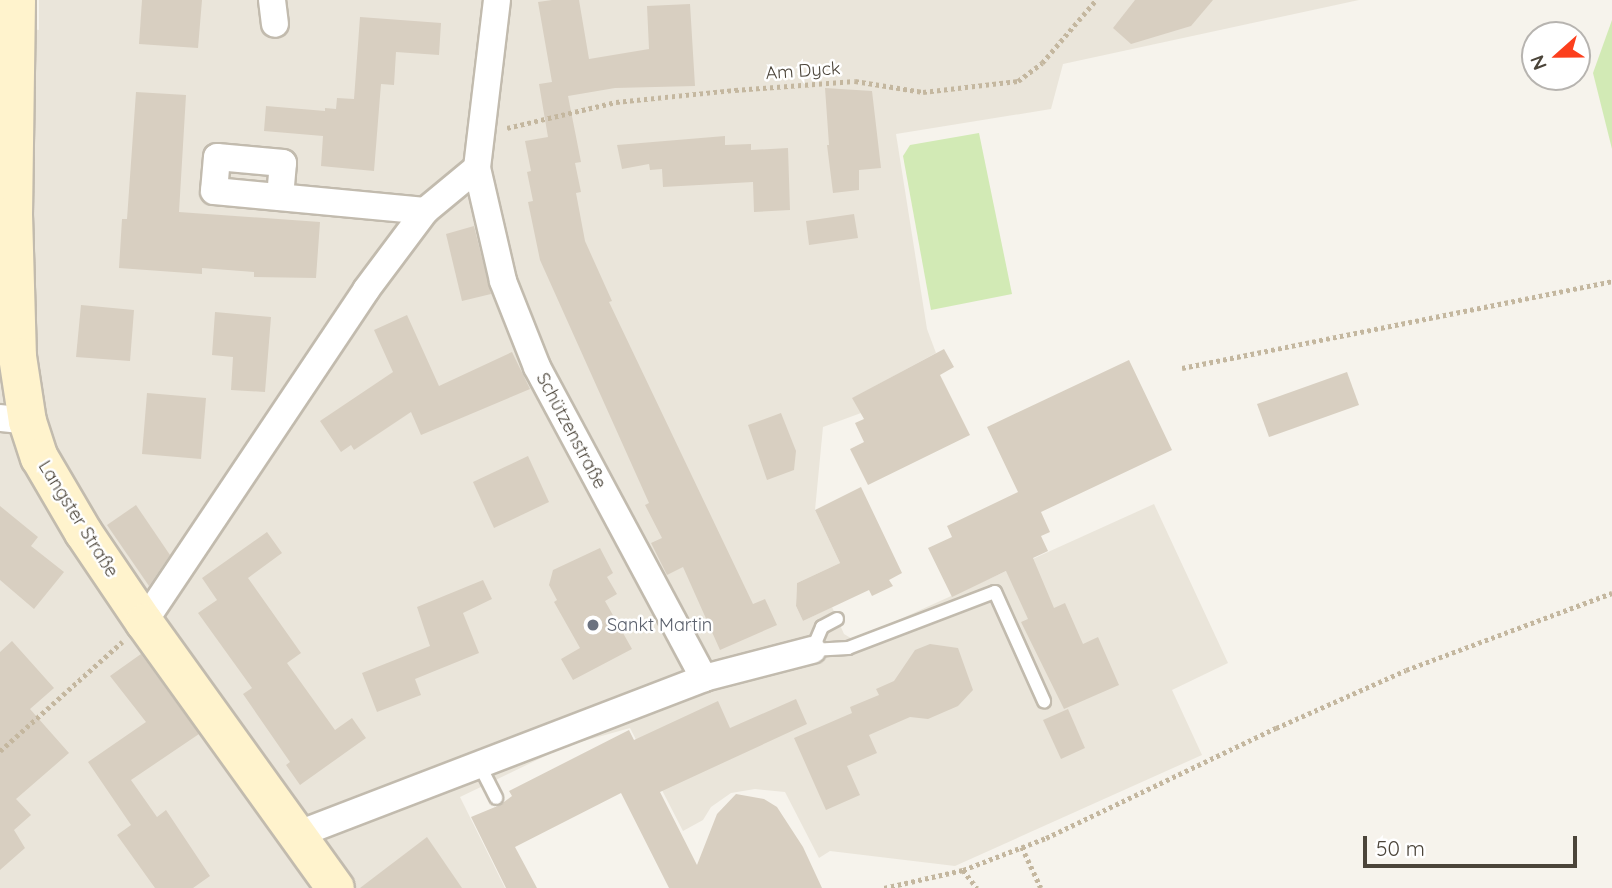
<!DOCTYPE html>
<meta charset="utf-8">
<style>
body{margin:0}
#map{position:relative;width:1612px;height:888px;overflow:hidden;background:#f6f3ec;font-family:Quicksand,sans-serif}
div>[style]{position:absolute}
.residential>*{inset:0;background:#eae5da}
.green>*{inset:0;background:#d2eab5}
.building>*{inset:0;background:#d8cfc1}
.path>*{height:4.5px;margin-top:-2.25px;transform-origin:0;background:repeating-linear-gradient(90deg,#c4b79f 0 3.5px,transparent 0 7px)}
.roads{filter:drop-shadow(2px 0 #c2bbae) drop-shadow(-2px 0 #c2bbae) drop-shadow(0 2px #c2bbae) drop-shadow(0 -2px #c2bbae)}
.lane>*{height:12px;margin:-6px;padding:0 6px;transform-origin:6px;border-radius:6px;background:#fff}
.street>*{height:26px;margin:-13px;padding:0 13px;transform-origin:13px;border-radius:13px;background:#fff}
.secondary>*{height:37px;margin:-18.5px;padding:0 18.5px;transform-origin:18.5px;border-radius:18.5px;background:#fff3cd}
.dots>*{width:19px;height:19px;translate:-50% -50%;box-sizing:border-box;border:4px solid #fff;border-radius:50%}
span{translate:-50% -50%;white-space:nowrap;text-align:center;line-height:1.15;-webkit-text-stroke:5px #fff;paint-order:stroke}
.street-label{font-size:18px;color:#4b4439}
.worship-label{font-size:18px;color:#5b616d}
.left{translate:0 -50%;text-align:left}
.north{position:absolute;left:1521px;top:21px;width:70px;height:70px;box-sizing:border-box;background:#fff;border:2px solid #b7b4b0;border-radius:50%;rotate:249deg;font-size:19px;font-weight:700;line-height:28px;text-align:center;color:#4b4439}
.north::after{content:'';display:block;margin:auto;width:24px;height:32px;background:#fc3f1d;clip-path:polygon(50% 0,100% 100%,50% 72%,0 100%)}
.scale{position:absolute;left:1363px;top:836px;width:214px;height:32px;box-sizing:border-box;border:4px solid #4b4439;border-top:0;padding-left:9px;font-size:21px;line-height:24px;white-space:nowrap;color:#4b4439;-webkit-text-stroke:5px #fff;paint-order:stroke}
</style>
<div id="map">
<div class="residential">
<div style="clip-path:polygon(39px 0,1359px 0,1063px 64px,1051px 109px,896px 134px,927px 329px,936px 353px,853px 398px,861px 413px,823px 427px,815px 510px,840px 563px,797px 583px,796px 606px,803px 621px,832px 607px,844px 634px,854px 640px,1154px 504px,1228px 663px,1172px 690px,1202px 755px,955px 866px,830px 851px,819px 858px,785px 792px,755px 789px,731px 793px,711px 807px,703px 820px,683px 831px,630px 728px,566px 746px,460px 797px,505px 888px,0 888px,0 24px,39px 30px)"></div>
</div>
<div class="green">
<div style="clip-path:polygon(1612px 20px,1612px 149px,1593px 73px)"></div>
<div style="clip-path:polygon(979px 133px,1012px 294px,931px 310px,903px 156px,910px 145px)"></div>
</div>
<div class="building">
<div style="clip-path:polygon(142px 0,202px 0,198px 48px,139px 44px)"></div>
<div style="clip-path:polygon(552px 0,579px 0,589px 59px,649px 49px,647px 6px,690px 4px,695px 86px,615px 88px,568px 96px,581px 162px,575px 163px,581px 192px,576px 193px,585px 241px,612px 301px,609px 302px,753px 604px,765px 599px,777px 625px,720px 650px,683px 567px,667px 575px,651px 543px,662px 538px,645px 505px,649px 503px,540px 260px,528px 202px,533px 201px,527px 172px,531px 171px,525px 141px,548px 137px,539px 84px,552px 82px,538px 2px)"></div>
<div style="clip-path:polygon(1135px 0,1213px 0,1191px 26px,1131px 44px,1113px 28px)"></div>
<div style="clip-path:polygon(360px 17px,441px 23px,439px 55px,396px 52px,394px 85px,381px 84px,374px 171px,321px 166px,323px 136px,264px 131px,266px 106px,325px 111px,325px 108px,336px 109px,337px 98px,354px 99px)"></div>
<div style="clip-path:polygon(825px 88px,872px 91px,881px 168px,859px 170px,859px 190px,833px 193px,827px 145px,829px 145px)"></div>
<div style="clip-path:polygon(136px 92px,186px 95px,179px 212px,320px 222px,316px 278px,254px 277px,254px 272px,202px 268px,202px 274px,119px 268px,122px 219px,127px 219px)"></div>
<div style="clip-path:polygon(725px 136px,725px 145px,751px 144px,751px 150px,788px 148px,790px 210px,754px 212px,753px 182px,663px 187px,662px 169px,650px 170px,649px 164px,622px 169px,617px 145px)"></div>
<div style="clip-path:polygon(854px 214px,858px 238px,809px 245px,806px 221px)"></div>
<div style="clip-path:polygon(474px 226px,491px 294px,462px 301px,446px 234px)"></div>
<div style="clip-path:polygon(81px 305px,134px 310px,130px 361px,76px 357px)"></div>
<div style="clip-path:polygon(215px 312px,271px 317px,265px 392px,231px 390px,233px 357px,212px 355px)"></div>
<div style="clip-path:polygon(407px 315px,439px 386px,512px 352px,530px 389px,421px 435px,411px 412px,354px 450px,351px 445px,341px 452px,320px 421px,393px 372px,374px 330px)"></div>
<div style="clip-path:polygon(944px 349px,954px 367px,940px 375px,970px 435px,868px 485px,850px 449px,864px 442px,855px 423px,864px 419px,852px 398px)"></div>
<div style="clip-path:polygon(1129px 360px,1172px 450px,1041px 512px,1050px 532px,1041px 536px,1048px 551px,1033px 558px,1054px 608px,1065px 603px,1083px 644px,1098px 637px,1119px 685px,1064px 709px,1021px 622px,1028px 619px,1006px 571px,952px 597px,928px 548px,952px 537px,947px 526px,1018px 492px,987px 427px)"></div>
<div style="clip-path:polygon(1347px 372px,1359px 405px,1269px 437px,1257px 404px)"></div>
<div style="clip-path:polygon(147px 393px,206px 398px,201px 459px,142px 454px)"></div>
<div style="clip-path:polygon(781px 413px,796px 451px,794px 470px,767px 480px,748px 425px)"></div>
<div style="clip-path:polygon(528px 456px,549px 502px,494px 528px,473px 482px)"></div>
<div style="clip-path:polygon(861px 487px,902px 573px,889px 580px,893px 586px,872px 596px,869px 590px,803px 621px,796px 606px,797px 583px,840px 563px,815px 510px)"></div>
<div style="clip-path:polygon(136px 505px,170px 555px,149px 586px,107px 525px)"></div>
<div style="clip-path:polygon(0 506px,38px 537px,31px 546px,64px 572px,34px 609px,0 580px)"></div>
<div style="clip-path:polygon(267px 532px,282px 553px,248px 578px,301px 653px,287px 663px,335px 730px,352px 718px,366px 738px,300px 785px,286px 765px,290px 762px,243px 694px,252px 688px,198px 613px,217px 600px,202px 578px)"></div>
<div style="clip-path:polygon(600px 548px,613px 573px,607px 577px,617px 594px,605px 601px,632px 649px,573px 680px,561px 659px,580px 648px,554px 602px,557px 600px,549px 585px,553px 570px)"></div>
<div style="clip-path:polygon(483px 580px,492px 599px,463px 613px,479px 653px,415px 679px,421px 695px,377px 712px,362px 673px,430px 646px,417px 607px)"></div>
<div style="clip-path:polygon(12px 641px,54px 688px,30px 709px,69px 753px,16px 799px,31px 815px,14px 830px,25px 848px,0 870px,0 652px)"></div>
<div style="clip-path:polygon(930px 644px,958px 648px,973px 690px,958px 706px,928px 719px,910px 717px,869px 735px,877px 753px,847px 766px,860px 795px,826px 810px,794px 738px,852px 713px,850px 707px,879px 695px,876px 689px,894px 681px,915px 650px)"></div>
<div style="clip-path:polygon(141px 654px,199px 734px,131px 780px,157px 817px,166px 810px,210px 876px,193px 888px,155px 888px,117px 835px,131px 825px,88px 762px,146px 722px,110px 676px)"></div>
<div style="clip-path:polygon(796px 699px,807px 724px,660px 792px,697px 865px,717px 814px,736px 794px,764px 799px,777px 807px,803px 847px,822px 888px,669px 888px,621px 793px,515px 847px,537px 888px,506px 888px,471px 817px,500px 805px,512px 796px,509px 791px,629px 730px,634px 740px,718px 701px,730px 728px)"></div>
<div style="clip-path:polygon(1068px 709px,1085px 748px,1061px 759px,1043px 720px)"></div>
<div style="clip-path:polygon(427px 837px,462px 888px,360px 888px)"></div>
</div>
<div class="path">
<div style="left:507px;top:128px;width:112px;rotate:-13.4deg"></div>
<div style="left:616px;top:102px;width:120px;rotate:-5.8deg"></div>
<div style="left:735px;top:90px;width:120px;rotate:-4.3deg"></div>
<div style="left:855px;top:81px;width:69px;rotate:9.2deg"></div>
<div style="left:923px;top:92px;width:96px;rotate:-6.6deg"></div>
<div style="left:1018px;top:81px;width:30px;rotate:-37deg"></div>
<div style="left:1042px;top:63px;width:83px;rotate:-49.4deg"></div>
<div style="left:1182px;top:368px;width:439px;rotate:-11.4deg"></div>
<div style="left:0;top:751px;width:164px;rotate:-41.8deg"></div>
<div style="left:1022px;top:847px;width:45px;rotate:65.1deg"></div>
<div style="left:963px;top:870px;width:89px;rotate:-21.1deg"></div>
<div style="left:1046px;top:838px;width:255px;rotate:-25.6deg"></div>
<div style="left:1276px;top:728px;width:142px;rotate:-24deg"></div>
<div style="left:1406px;top:670px;width:220px;rotate:-20.5deg"></div>
<div style="left:884px;top:888px;width:81px;rotate:-12.8deg"></div>
<div style="left:963px;top:870px;width:23px;rotate:52deg"></div>
</div>
<div class="roads">
<div class="lane">
<div style="left:837px;top:619px;width:17px;rotate:152deg"></div>
<div style="left:822px;top:627px;width:25px;rotate:113deg"></div>
<div style="left:812px;top:650px;width:36px;rotate:-3deg"></div>
<div style="left:848px;top:648px;width:157px;rotate:-20.9deg"></div>
<div style="left:995px;top:592px;width:120px;rotate:65.8deg"></div>
<div style="left:479px;top:764px;width:38px;rotate:63deg"></div>
</div>
<div class="street">
<div style="left:272px;top:0;width:24px;rotate:83deg"></div>
<div style="left:497px;top:0;width:169px;rotate:96.8deg"></div>
<div style="left:477px;top:168px;width:116px;rotate:77deg"></div>
<div style="left:503px;top:281px;width:92px;rotate:68.4deg"></div>
<div style="left:537px;top:367px;width:353px;rotate:61.8deg"></div>
<div style="left:280px;top:197px;width:34px;rotate:-85deg"></div>
<div style="left:283px;top:163px;width:66px;rotate:-174.8deg"></div>
<div style="left:217px;top:157px;width:34px;rotate:95deg"></div>
<div style="left:214px;top:191px;width:212px;rotate:5.4deg"></div>
<div style="left:0;top:418px;width:27px;rotate:6deg"></div>
<div style="left:144px;top:622px;width:399px;rotate:-56.2deg"></div>
<div style="left:366px;top:290px;width:99px;rotate:-53.2deg"></div>
<div style="left:425px;top:211px;width:67px;rotate:-39.6deg"></div>
<div style="left:296px;top:835px;width:437px;rotate:-21deg"></div>
<div style="left:704px;top:678px;width:112px;rotate:-14.5deg"></div>
</div>
<div class="secondary">
<div style="left:16px;top:0;width:214px;rotate:90.8deg"></div>
<div style="left:13px;top:214px;width:142px;rotate:88.4deg"></div>
<div style="left:17px;top:356px;width:66px;rotate:81.3deg"></div>
<div style="left:27px;top:421px;width:38px;rotate:72deg"></div>
<div style="left:39px;top:457px;width:87px;rotate:59.6deg"></div>
<div style="left:83px;top:532px;width:109px;rotate:55.9deg"></div>
<div style="left:144px;top:622px;width:327px;rotate:54.3deg"></div>
</div>
</div>
<div class="dots">
<div style="left:593px;top:625px;background:#6b7280"></div>
</div>
<div class="street-label">
<span style="left:803px;top:71px;rotate:-4deg">Am Dyck</span>
<span style="left:571px;top:431px;rotate:62deg">Schützenstraße</span>
<span style="left:78px;top:519px;rotate:58deg">Langster Straße</span>
</div>
<div class="worship-label">
<span class="left" style="left:607px;top:625px">Sankt Martin</span>
</div>
<div class="north">N</div>
<div class="scale">50 m</div>
</div>
